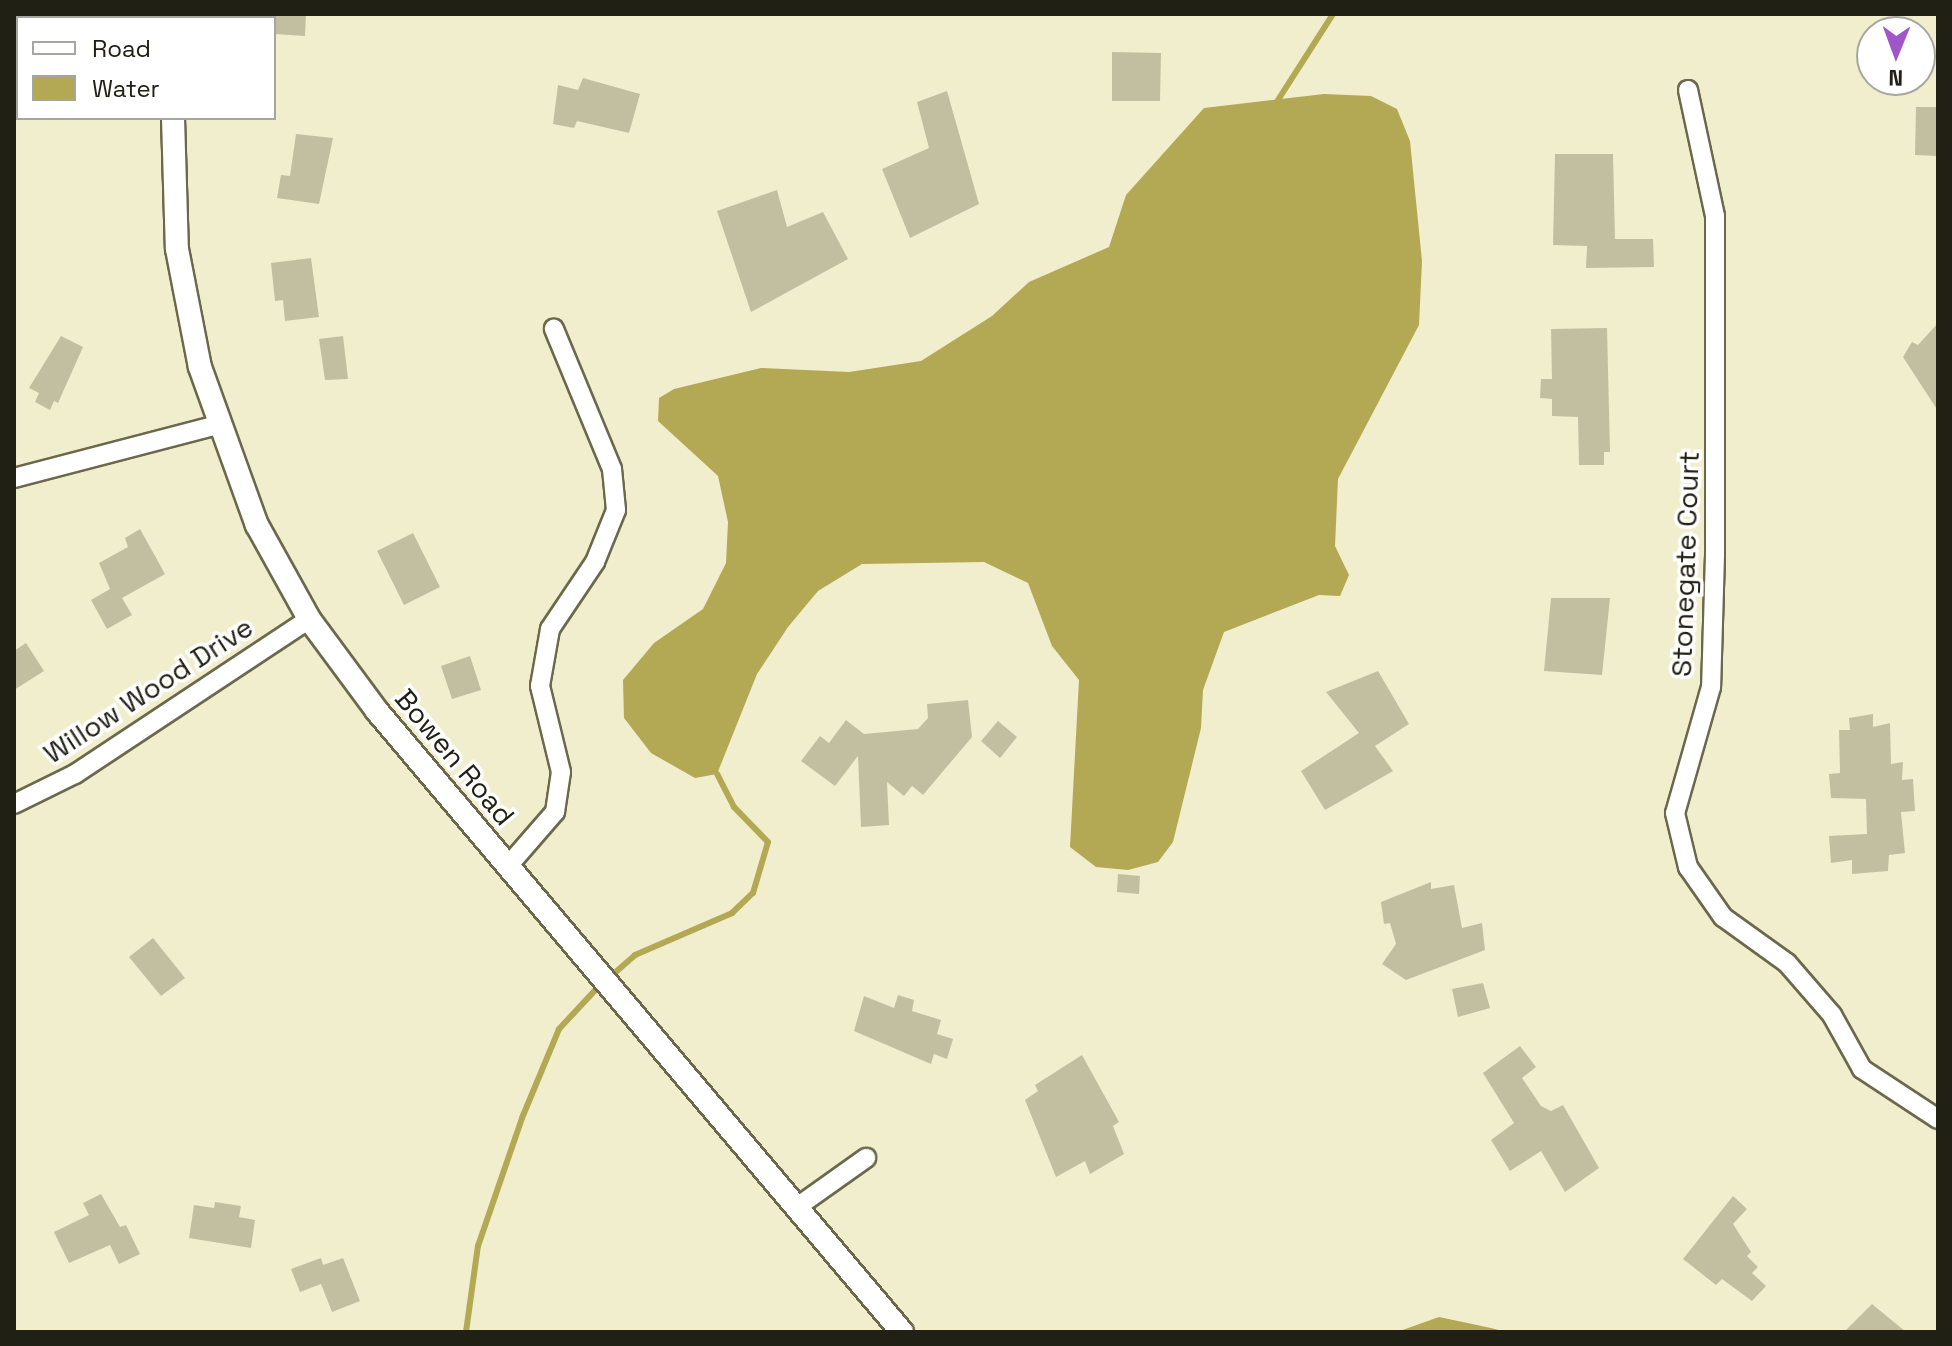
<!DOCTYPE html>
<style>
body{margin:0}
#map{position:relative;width:1952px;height:1346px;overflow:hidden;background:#f1eece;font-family:"Space Grotesk",sans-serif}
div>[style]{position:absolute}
.water>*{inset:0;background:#b3a854}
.stream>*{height:6px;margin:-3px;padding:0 3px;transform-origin:3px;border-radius:3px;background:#b3a854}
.building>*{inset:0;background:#c2bfa1}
.roads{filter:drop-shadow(2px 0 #6b684c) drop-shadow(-2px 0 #6b684c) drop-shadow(0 2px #6b684c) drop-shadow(0 -2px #6b684c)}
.minor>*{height:18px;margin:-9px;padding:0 9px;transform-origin:9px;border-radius:9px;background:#fff}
.tertiary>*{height:22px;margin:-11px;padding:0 11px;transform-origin:11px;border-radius:11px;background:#fff}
span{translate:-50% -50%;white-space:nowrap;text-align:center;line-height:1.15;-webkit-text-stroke:7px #fff;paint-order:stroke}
.street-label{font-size:28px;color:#212015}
.frame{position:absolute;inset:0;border:16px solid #212015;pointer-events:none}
.legend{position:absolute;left:16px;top:16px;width:260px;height:104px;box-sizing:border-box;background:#fff;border:2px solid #a6a6a1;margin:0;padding:10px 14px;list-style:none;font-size:24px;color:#212015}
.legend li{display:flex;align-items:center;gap:16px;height:40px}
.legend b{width:40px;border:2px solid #a6a6a1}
.north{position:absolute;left:1856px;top:16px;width:80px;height:80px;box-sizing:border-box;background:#fff;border:2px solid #a6a6a1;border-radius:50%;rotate:181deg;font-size:22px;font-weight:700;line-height:32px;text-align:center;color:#212015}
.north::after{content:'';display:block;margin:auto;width:28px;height:36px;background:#a055c8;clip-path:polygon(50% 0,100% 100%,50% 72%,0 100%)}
</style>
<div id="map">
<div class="water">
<div style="clip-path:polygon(1324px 94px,1371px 96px,1397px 109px,1410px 141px,1422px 261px,1419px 325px,1338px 479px,1335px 546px,1349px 575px,1340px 596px,1319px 595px,1224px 632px,1203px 690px,1201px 728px,1173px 842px,1158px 862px,1128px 870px,1096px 867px,1070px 847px,1079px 680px,1052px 646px,1028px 583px,984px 562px,862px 564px,818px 591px,788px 627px,757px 674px,717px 774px,695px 778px,651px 753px,624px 718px,623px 680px,654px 643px,703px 609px,726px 563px,728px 522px,718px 476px,658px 421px,659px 398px,674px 389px,761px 368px,849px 372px,921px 361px,992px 316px,1029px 282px,1109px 247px,1126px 195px,1204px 108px)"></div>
<div style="clip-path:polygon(1439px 1317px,1491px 1328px,1506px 1332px,1397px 1332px)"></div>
</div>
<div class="stream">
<div style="left:1278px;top:100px;width:102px;rotate:-57.4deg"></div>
<div style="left:610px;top:977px;width:33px;rotate:-41deg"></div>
<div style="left:635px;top:955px;width:106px;rotate:-23.4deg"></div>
<div style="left:732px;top:913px;width:29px;rotate:-44deg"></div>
<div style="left:753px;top:893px;width:53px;rotate:-73.6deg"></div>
<div style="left:768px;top:842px;width:49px;rotate:-134.2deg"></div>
<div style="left:734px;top:807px;width:37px;rotate:-117deg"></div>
<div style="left:466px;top:1332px;width:87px;rotate:-82.1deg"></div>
<div style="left:478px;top:1246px;width:135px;rotate:-71deg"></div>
<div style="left:522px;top:1118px;width:96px;rotate:-67.4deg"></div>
<div style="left:559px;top:1029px;width:62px;rotate:-47deg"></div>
</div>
<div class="building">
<div style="clip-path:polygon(274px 14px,306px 14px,305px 36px,274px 34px)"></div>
<div style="clip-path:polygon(1112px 52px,1161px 53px,1160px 101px,1112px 101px)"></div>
<div style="clip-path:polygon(583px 78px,640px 94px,629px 133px,577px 121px,574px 128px,553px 124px,558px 85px,578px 90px)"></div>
<div style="clip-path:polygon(947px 91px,979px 204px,910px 238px,882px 169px,929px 148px,917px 102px)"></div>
<div style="clip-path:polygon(1916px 107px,1938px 107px,1938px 156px,1915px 155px)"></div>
<div style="clip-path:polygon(296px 134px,333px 138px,319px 204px,277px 198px,281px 175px,290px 176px)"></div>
<div style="clip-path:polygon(1555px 154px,1613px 154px,1615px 239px,1653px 239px,1654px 267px,1586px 268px,1587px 246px,1553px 245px)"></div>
<div style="clip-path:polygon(777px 190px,787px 227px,823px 212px,848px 259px,751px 312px,717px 211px)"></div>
<div style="clip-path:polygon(311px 258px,319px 317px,285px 321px,283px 300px,275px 301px,271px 263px)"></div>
<div style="clip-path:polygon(1938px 323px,1938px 411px,1903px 357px,1912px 342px,1918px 345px)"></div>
<div style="clip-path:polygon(1607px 328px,1610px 452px,1604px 452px,1604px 465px,1579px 465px,1578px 417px,1552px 416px,1552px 399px,1540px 398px,1541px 379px,1552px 379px,1551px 329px)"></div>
<div style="clip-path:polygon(61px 336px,83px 347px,58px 403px,54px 401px,50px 410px,35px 402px,39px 393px,29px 388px)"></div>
<div style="clip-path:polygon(343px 336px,348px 379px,325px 380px,319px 339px)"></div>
<div style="clip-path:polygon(140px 529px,165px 574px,122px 598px,132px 615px,107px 629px,91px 600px,110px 589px,99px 563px,128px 547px,125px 538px)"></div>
<div style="clip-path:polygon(413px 533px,440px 587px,404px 605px,377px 551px)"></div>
<div style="clip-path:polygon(1551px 598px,1610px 598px,1602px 675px,1544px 671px)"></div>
<div style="clip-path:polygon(26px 643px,44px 671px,14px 690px,14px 651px)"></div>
<div style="clip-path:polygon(470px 656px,481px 690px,452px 699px,441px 666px)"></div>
<div style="clip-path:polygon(1378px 671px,1409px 724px,1375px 746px,1393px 771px,1325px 810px,1301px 771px,1359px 733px,1326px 692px)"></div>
<div style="clip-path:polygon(968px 700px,972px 737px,923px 795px,912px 786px,904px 796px,887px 782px,889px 825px,861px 827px,858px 756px,835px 786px,801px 761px,820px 736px,829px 743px,846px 720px,864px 734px,918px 729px,928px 718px,927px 704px)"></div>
<div style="clip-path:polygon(1873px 714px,1873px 727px,1890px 723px,1891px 764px,1903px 762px,1902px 780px,1913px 779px,1915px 811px,1901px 812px,1905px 853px,1889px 855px,1888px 871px,1852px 874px,1852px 860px,1831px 863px,1829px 836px,1867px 834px,1866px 799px,1831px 798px,1829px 774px,1840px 773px,1839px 730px,1850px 730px,1849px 718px)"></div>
<div style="clip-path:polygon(998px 721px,1017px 737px,1000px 758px,981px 741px)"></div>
<div style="clip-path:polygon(1118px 874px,1140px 876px,1139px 894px,1117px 892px)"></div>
<div style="clip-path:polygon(1431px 882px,1431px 889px,1454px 885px,1462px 928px,1482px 923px,1485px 950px,1406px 980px,1382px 964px,1396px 944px,1390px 923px,1384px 924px,1381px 902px)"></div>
<div style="clip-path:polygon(153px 938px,185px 978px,161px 996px,129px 957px)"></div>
<div style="clip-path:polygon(1483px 983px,1490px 1008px,1458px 1017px,1452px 989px)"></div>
<div style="clip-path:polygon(898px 995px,914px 1000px,912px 1011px,941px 1020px,937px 1034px,953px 1039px,947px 1059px,934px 1054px,931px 1064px,854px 1031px,864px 996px,894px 1008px)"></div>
<div style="clip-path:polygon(1520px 1046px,1536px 1067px,1522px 1078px,1541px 1106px,1551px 1111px,1563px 1105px,1599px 1168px,1565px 1192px,1541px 1151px,1510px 1171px,1491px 1140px,1514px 1123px,1483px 1073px)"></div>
<div style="clip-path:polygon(1082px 1055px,1119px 1122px,1113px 1126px,1124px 1154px,1090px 1174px,1085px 1161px,1056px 1177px,1025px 1100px,1038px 1091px,1035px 1085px)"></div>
<div style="clip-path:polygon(101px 1194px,120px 1227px,126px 1225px,140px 1254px,119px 1264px,110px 1245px,69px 1263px,54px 1232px,89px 1215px,83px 1203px)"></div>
<div style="clip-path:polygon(1733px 1196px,1747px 1209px,1733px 1224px,1751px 1252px,1747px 1256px,1758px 1267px,1752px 1273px,1766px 1286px,1752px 1301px,1722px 1279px,1716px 1285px,1683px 1259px)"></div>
<div style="clip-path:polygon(215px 1202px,241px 1206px,239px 1217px,255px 1220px,251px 1248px,189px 1238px,194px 1205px,214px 1208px)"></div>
<div style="clip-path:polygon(321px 1258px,323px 1265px,343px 1258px,360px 1301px,332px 1312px,321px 1284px,300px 1292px,291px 1269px)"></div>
<div style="clip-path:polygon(1872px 1304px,1906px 1332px,1844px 1332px)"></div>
</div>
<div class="roads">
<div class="minor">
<div style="left:1688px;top:90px;width:129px;rotate:77.9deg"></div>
<div style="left:1715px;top:216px;width:339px;rotate:90deg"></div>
<div style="left:1715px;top:555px;width:132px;rotate:91.7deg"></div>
<div style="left:1711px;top:687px;width:131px;rotate:105.9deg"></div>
<div style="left:1675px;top:813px;width:56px;rotate:76.5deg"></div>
<div style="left:1688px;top:867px;width:61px;rotate:55deg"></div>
<div style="left:1723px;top:917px;width:79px;rotate:35.7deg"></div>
<div style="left:1787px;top:963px;width:69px;rotate:49.1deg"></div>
<div style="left:1832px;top:1015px;width:62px;rotate:60.9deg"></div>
<div style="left:1862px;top:1069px;width:91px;rotate:33.3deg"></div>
<div style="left:14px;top:478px;width:210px;rotate:-14.6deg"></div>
<div style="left:14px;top:804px;width:68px;rotate:-26.2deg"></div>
<div style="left:75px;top:774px;width:281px;rotate:-33.5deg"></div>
<div style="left:508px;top:866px;width:72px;rotate:-49deg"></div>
<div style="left:555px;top:812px;width:40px;rotate:-81.5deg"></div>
<div style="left:561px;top:772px;width:89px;rotate:-103.7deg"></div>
<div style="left:540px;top:686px;width:58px;rotate:-80deg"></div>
<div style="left:550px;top:629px;width:81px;rotate:-56.1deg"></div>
<div style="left:595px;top:562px;width:56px;rotate:-68deg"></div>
<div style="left:616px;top:510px;width:41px;rotate:-95.6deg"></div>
<div style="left:612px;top:469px;width:152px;rotate:-112.5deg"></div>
<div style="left:797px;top:1207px;width:85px;rotate:-35.4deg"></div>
</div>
<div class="tertiary">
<div style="left:174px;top:18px;width:4px;rotate:-90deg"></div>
<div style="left:173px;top:118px;width:131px;rotate:88.3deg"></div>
<div style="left:177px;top:249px;width:120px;rotate:79deg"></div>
<div style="left:200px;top:367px;width:168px;rotate:70.2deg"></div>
<div style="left:257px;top:525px;width:107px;rotate:61deg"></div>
<div style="left:309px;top:619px;width:114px;rotate:53.5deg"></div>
<div style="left:377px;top:711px;width:813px;rotate:49.79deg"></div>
</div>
</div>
<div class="street-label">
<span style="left:1685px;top:564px;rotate:-88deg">Stonegate Court</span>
<span style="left:148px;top:690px;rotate:-33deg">Willow Wood Drive</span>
<span style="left:455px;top:757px;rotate:50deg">Bowen Road</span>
</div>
<div class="frame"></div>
<ul class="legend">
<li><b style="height:10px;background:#fff"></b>Road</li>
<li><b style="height:22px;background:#b3a854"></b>Water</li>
</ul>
<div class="north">N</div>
</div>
